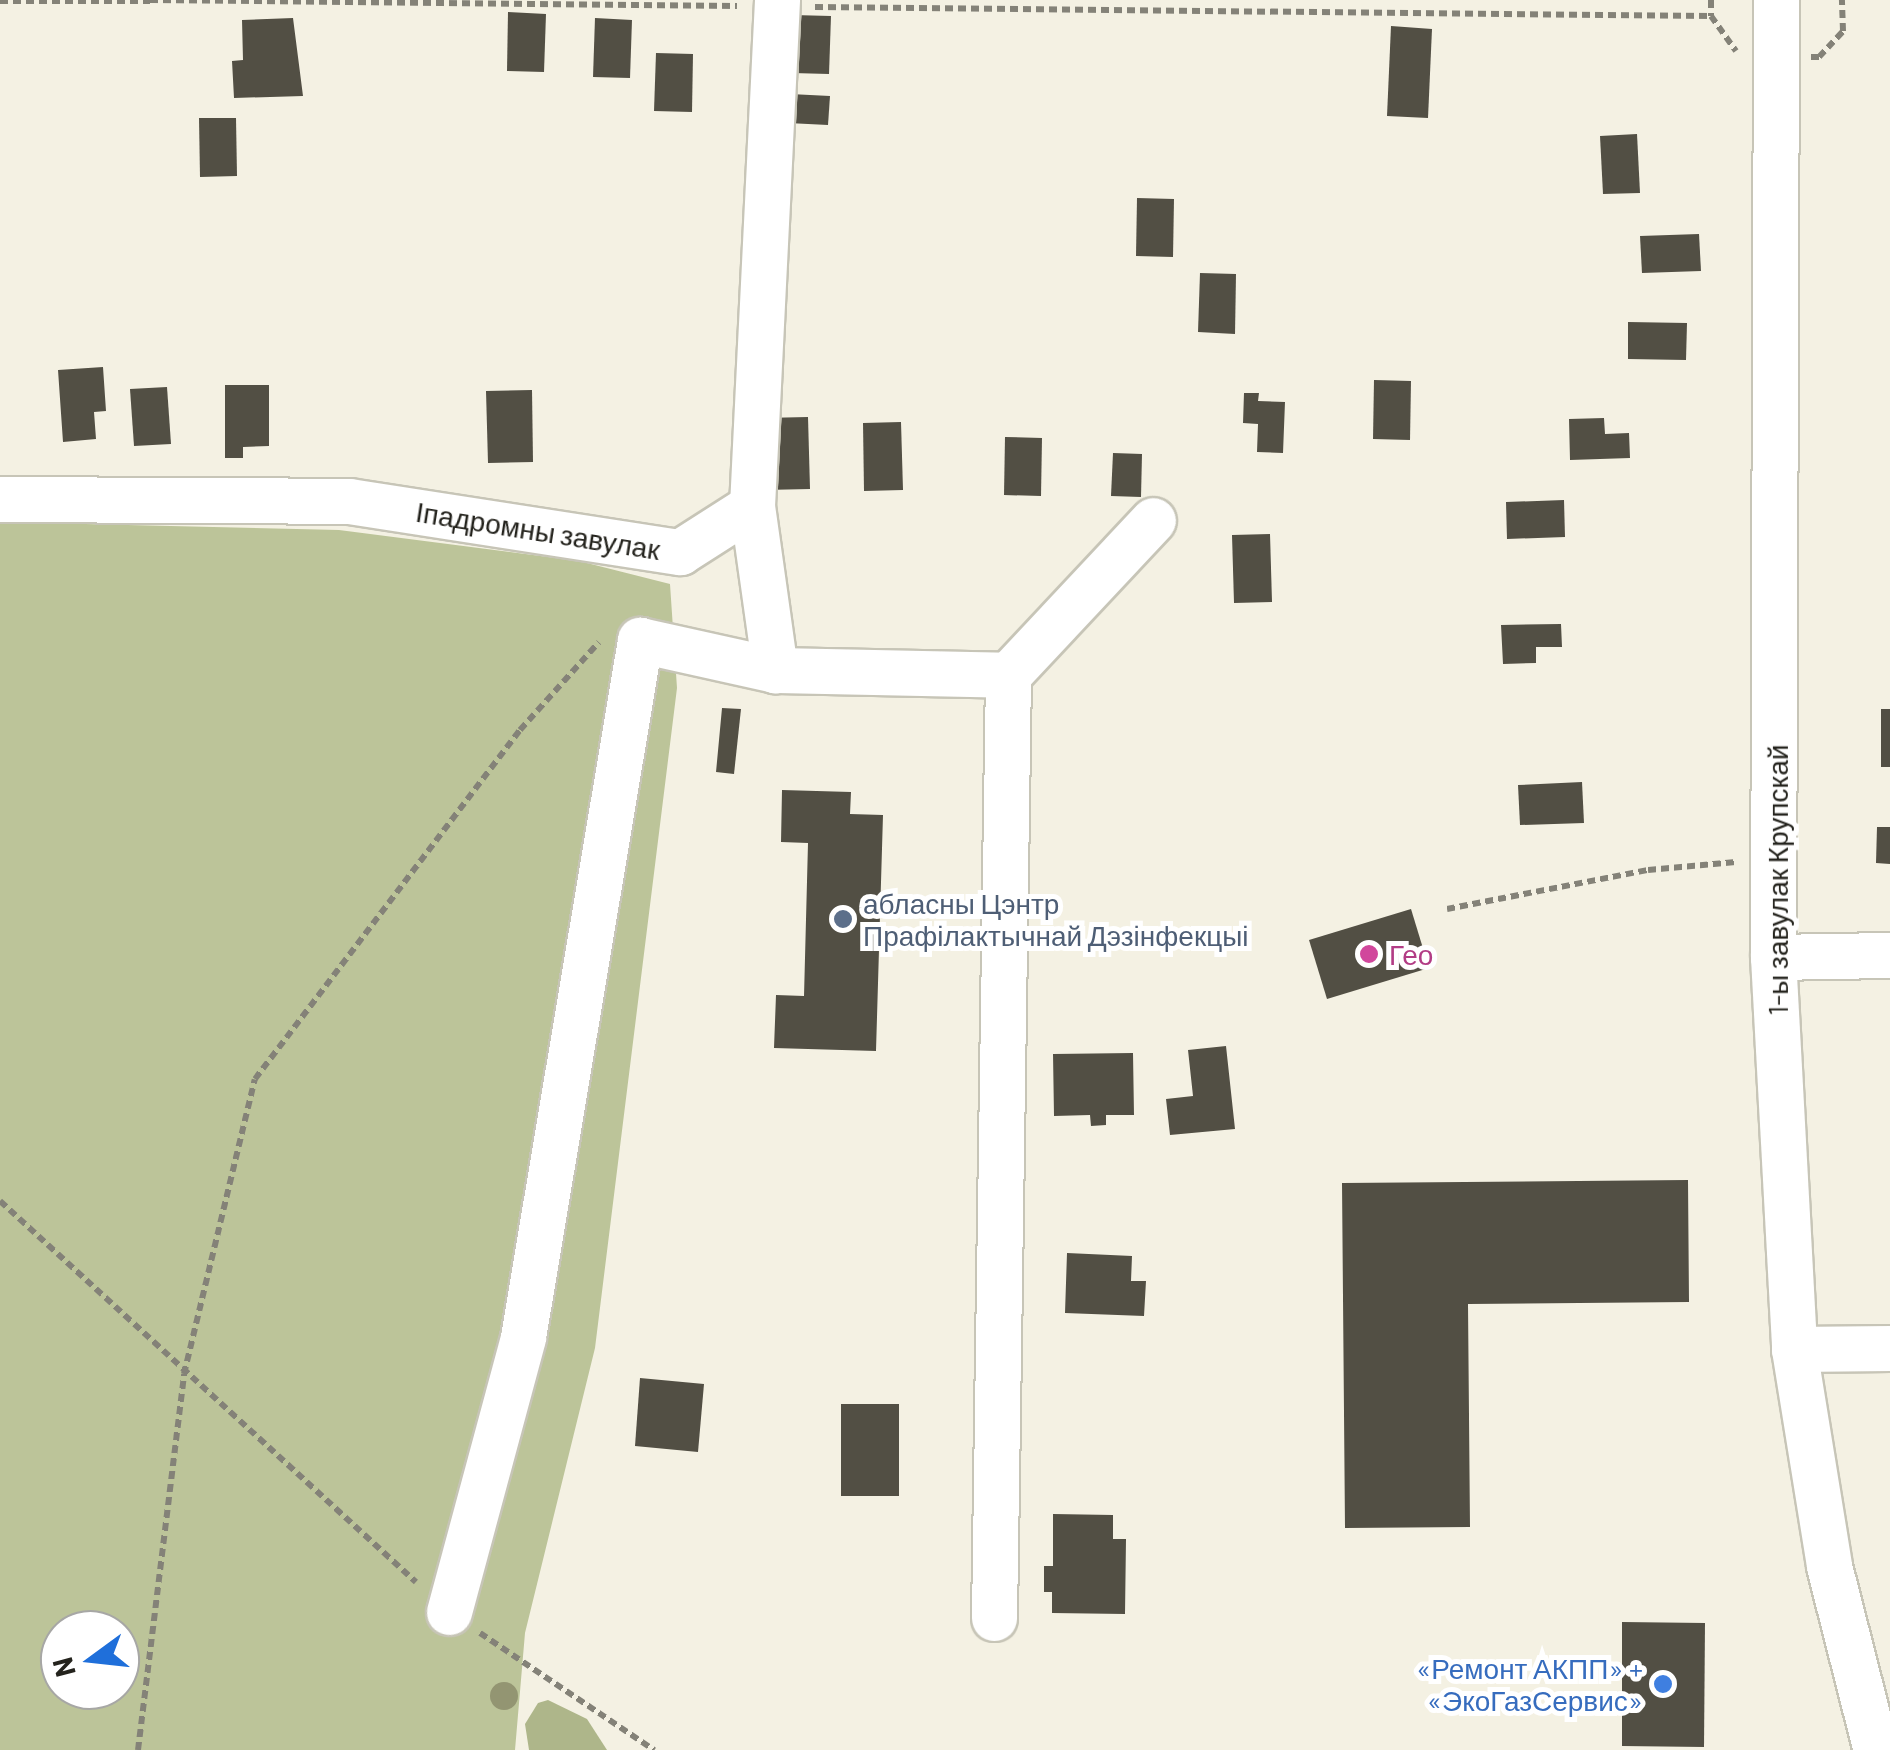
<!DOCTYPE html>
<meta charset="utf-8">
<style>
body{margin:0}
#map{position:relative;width:1890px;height:1750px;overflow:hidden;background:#f4f1e3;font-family:Barlow,sans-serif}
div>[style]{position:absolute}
.green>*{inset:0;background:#bcc499}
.forest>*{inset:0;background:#aeb68a}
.building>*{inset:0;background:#524f44}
.path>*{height:6px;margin-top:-3px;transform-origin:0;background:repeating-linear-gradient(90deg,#848278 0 8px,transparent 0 13px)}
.roads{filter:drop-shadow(2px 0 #c7c5b7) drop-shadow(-2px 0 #c7c5b7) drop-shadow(0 2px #c7c5b7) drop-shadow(0 -2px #c7c5b7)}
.minor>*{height:45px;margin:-22.5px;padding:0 22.5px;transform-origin:22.5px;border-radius:22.5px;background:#fff}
.trees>*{width:28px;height:28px;margin:-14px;border-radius:50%;background:#939572}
.dots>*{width:28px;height:28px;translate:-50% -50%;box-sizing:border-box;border:5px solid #fff;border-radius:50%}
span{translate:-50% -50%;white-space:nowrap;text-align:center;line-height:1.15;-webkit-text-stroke:10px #fff;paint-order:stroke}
.street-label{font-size:28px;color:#24231d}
.service-label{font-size:28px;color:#4e5e75}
.left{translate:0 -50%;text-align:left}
.hotel-label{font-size:28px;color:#b23c85}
.shop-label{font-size:28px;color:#366cbe}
.right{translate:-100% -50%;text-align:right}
.north{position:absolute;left:40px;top:1610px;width:100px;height:100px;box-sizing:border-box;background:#fff;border:2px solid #a7a7a5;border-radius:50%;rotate:255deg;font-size:28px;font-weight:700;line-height:40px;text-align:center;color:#24231d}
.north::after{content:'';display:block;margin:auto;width:35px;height:45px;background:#1f6fda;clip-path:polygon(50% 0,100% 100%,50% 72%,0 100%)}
</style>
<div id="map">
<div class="green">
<div style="clip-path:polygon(evenodd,0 522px,339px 530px,579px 561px,670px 584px,677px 688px,595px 1348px,525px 1633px,515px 1750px,0 1750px,0 522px,60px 1630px,120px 1630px,120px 1690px,60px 1690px,60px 1630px)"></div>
</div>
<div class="forest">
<div style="clip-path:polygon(548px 1700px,587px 1719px,607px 1750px,529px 1750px,525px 1724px,538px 1703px)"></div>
</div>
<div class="building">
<div style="clip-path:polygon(508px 12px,546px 14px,544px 72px,507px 71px)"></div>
<div style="clip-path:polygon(793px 15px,831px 16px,829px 74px,792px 73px)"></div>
<div style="clip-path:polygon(293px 18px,303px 96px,234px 98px,232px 61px,243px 60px,242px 20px)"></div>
<div style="clip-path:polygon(595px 18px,632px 20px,630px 78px,593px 77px)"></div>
<div style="clip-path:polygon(1391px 26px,1432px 29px,1428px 118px,1387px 116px)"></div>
<div style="clip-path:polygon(656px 53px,693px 54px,692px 112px,654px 111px)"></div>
<div style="clip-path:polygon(790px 94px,830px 96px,828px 125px,788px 123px)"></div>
<div style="clip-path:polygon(199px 118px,236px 118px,237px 176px,200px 177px)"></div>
<div style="clip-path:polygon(1637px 134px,1640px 193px,1603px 194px,1600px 136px)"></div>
<div style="clip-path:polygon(1137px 198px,1174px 199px,1173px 257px,1136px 256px)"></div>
<div style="clip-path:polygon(1699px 234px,1701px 271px,1642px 273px,1640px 236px)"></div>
<div style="clip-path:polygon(1200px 273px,1236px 274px,1235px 334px,1198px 332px)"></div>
<div style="clip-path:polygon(1628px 322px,1687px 323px,1686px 360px,1628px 359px)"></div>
<div style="clip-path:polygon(103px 367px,106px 411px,94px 412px,96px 439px,63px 442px,58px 370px)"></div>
<div style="clip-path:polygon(1374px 380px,1411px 381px,1410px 440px,1373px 439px)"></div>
<div style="clip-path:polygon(225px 385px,269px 385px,269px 446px,243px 447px,243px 458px,225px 458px)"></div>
<div style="clip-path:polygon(167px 387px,171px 444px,134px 446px,130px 389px)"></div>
<div style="clip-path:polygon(532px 390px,533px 462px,488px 463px,486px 391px)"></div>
<div style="clip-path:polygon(1244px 393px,1259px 393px,1258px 401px,1285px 402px,1283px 453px,1257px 452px,1258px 424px,1243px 423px)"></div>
<div style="clip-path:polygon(808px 417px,810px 489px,764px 490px,763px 418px)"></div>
<div style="clip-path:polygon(1604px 418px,1605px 434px,1629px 433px,1630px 458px,1570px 460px,1569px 419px)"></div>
<div style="clip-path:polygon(901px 422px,903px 490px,864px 491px,863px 423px)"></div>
<div style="clip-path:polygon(1005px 437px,1042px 438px,1041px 496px,1004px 495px)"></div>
<div style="clip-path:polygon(1113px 453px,1142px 454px,1141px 497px,1111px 496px)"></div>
<div style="clip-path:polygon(1564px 500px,1565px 537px,1507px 539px,1506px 502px)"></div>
<div style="clip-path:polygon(1270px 534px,1272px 602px,1234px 603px,1232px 535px)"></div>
<div style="clip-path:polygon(1561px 624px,1562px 647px,1536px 647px,1536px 663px,1503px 664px,1501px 625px)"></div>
<div style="clip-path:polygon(722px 708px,741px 709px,734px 774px,716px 772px)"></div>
<div style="clip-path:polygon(1881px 709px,1890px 709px,1890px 767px,1881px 767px)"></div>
<div style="clip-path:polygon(1582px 782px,1584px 823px,1520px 825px,1518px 785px)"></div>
<div style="clip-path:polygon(782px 790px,851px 792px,850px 814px,883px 815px,876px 1051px,774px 1048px,776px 995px,804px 996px,808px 843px,781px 842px)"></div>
<div style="clip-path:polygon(1877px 827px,1890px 827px,1890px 864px,1876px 863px)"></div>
<div style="clip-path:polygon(1411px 909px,1429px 968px,1327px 999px,1309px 940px)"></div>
<div style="clip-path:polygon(1226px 1046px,1235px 1129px,1170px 1135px,1166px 1099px,1193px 1096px,1188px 1050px)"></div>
<div style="clip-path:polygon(1133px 1053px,1134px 1115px,1106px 1115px,1106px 1125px,1091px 1126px,1090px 1115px,1054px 1116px,1053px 1054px)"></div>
<div style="clip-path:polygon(1688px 1180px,1689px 1302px,1468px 1304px,1470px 1527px,1345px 1528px,1342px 1183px)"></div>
<div style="clip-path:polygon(1067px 1253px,1132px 1256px,1131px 1281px,1146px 1281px,1144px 1316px,1065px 1313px)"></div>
<div style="clip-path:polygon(640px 1378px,704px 1384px,698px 1452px,635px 1446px)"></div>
<div style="clip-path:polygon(841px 1404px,899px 1404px,899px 1496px,841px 1496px)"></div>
<div style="clip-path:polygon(1053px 1514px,1113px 1515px,1113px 1539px,1126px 1539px,1125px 1614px,1052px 1613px,1052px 1592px,1044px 1592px,1044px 1566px,1053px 1566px)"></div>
<div style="clip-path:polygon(1622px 1622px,1705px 1623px,1704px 1747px,1622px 1746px)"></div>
</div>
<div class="path">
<div style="left:150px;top:0;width:587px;rotate:0.59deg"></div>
<div style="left:1711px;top:0;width:16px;rotate:90deg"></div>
<div style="left:1711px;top:16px;width:43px;rotate:54.5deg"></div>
<div style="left:0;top:1px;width:150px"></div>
<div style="left:815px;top:7px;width:896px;rotate:0.58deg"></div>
<div style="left:1811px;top:57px;width:8px"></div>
<div style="left:1819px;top:57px;width:35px;rotate:-47deg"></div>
<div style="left:1843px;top:31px;width:31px;rotate:-92deg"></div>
<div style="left:1447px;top:909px;width:205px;rotate:-11deg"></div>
<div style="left:1648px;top:870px;width:88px;rotate:-5.2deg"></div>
<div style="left:0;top:1201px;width:564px;rotate:42.49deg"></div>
<div style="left:480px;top:1633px;width:210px;rotate:33.9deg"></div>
<div style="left:138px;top:1750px;width:379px;rotate:-83deg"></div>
<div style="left:184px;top:1374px;width:303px;rotate:-76.5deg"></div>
<div style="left:255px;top:1079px;width:438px;rotate:-52.8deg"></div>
<div style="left:520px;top:730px;width:118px;rotate:-48.1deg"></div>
</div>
<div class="roads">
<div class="minor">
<div style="left:1776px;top:0;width:957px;rotate:90.18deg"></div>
<div style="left:1773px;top:957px;width:393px;rotate:86.9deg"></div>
<div style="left:1794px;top:1349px;width:220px;rotate:80.8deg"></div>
<div style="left:1829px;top:1566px;width:190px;rotate:75.7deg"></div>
<div style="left:0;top:499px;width:349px;rotate:0.3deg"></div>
<div style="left:349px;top:501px;width:335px;rotate:8.8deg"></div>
<div style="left:680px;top:552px;width:85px;rotate:-32.6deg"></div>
<div style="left:752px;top:506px;width:166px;rotate:82deg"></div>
<div style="left:775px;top:670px;width:233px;rotate:1.2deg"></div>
<div style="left:1008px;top:675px;width:212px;rotate:-46.9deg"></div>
<div style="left:752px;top:506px;width:507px;rotate:-87.17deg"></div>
<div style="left:1773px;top:957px;width:117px;rotate:-1deg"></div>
<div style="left:1794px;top:1349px;width:96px;rotate:-0.6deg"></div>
<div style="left:449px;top:1612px;width:285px;rotate:-74.9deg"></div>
<div style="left:523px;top:1337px;width:707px;rotate:-80.47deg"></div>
<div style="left:640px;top:640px;width:138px;rotate:12.5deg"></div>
<div style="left:994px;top:1618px;width:943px;rotate:-89.15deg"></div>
</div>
</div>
<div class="trees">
<div style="left:504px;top:1696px"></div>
</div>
<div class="dots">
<div style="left:843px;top:919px;background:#5c6f8a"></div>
<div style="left:1369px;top:954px;background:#d1479c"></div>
<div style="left:1663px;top:1684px;background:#3f7fe0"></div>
</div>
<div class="street-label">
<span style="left:538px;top:530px;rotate:9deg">Іпадромны завулак</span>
<span style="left:1777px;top:880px;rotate:-90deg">1-ы завулак Крупскай</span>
</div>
<div class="service-label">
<span class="left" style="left:863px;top:919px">абласны Цэнтр<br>Прафілактычнай Дэзінфекцыі</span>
</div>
<div class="hotel-label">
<span class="left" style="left:1389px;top:954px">Гео</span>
</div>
<div class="shop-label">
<span class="right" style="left:1643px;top:1684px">«Ремонт АКПП» +<br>«ЭкоГазСервис»</span>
</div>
<div class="north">N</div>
</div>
